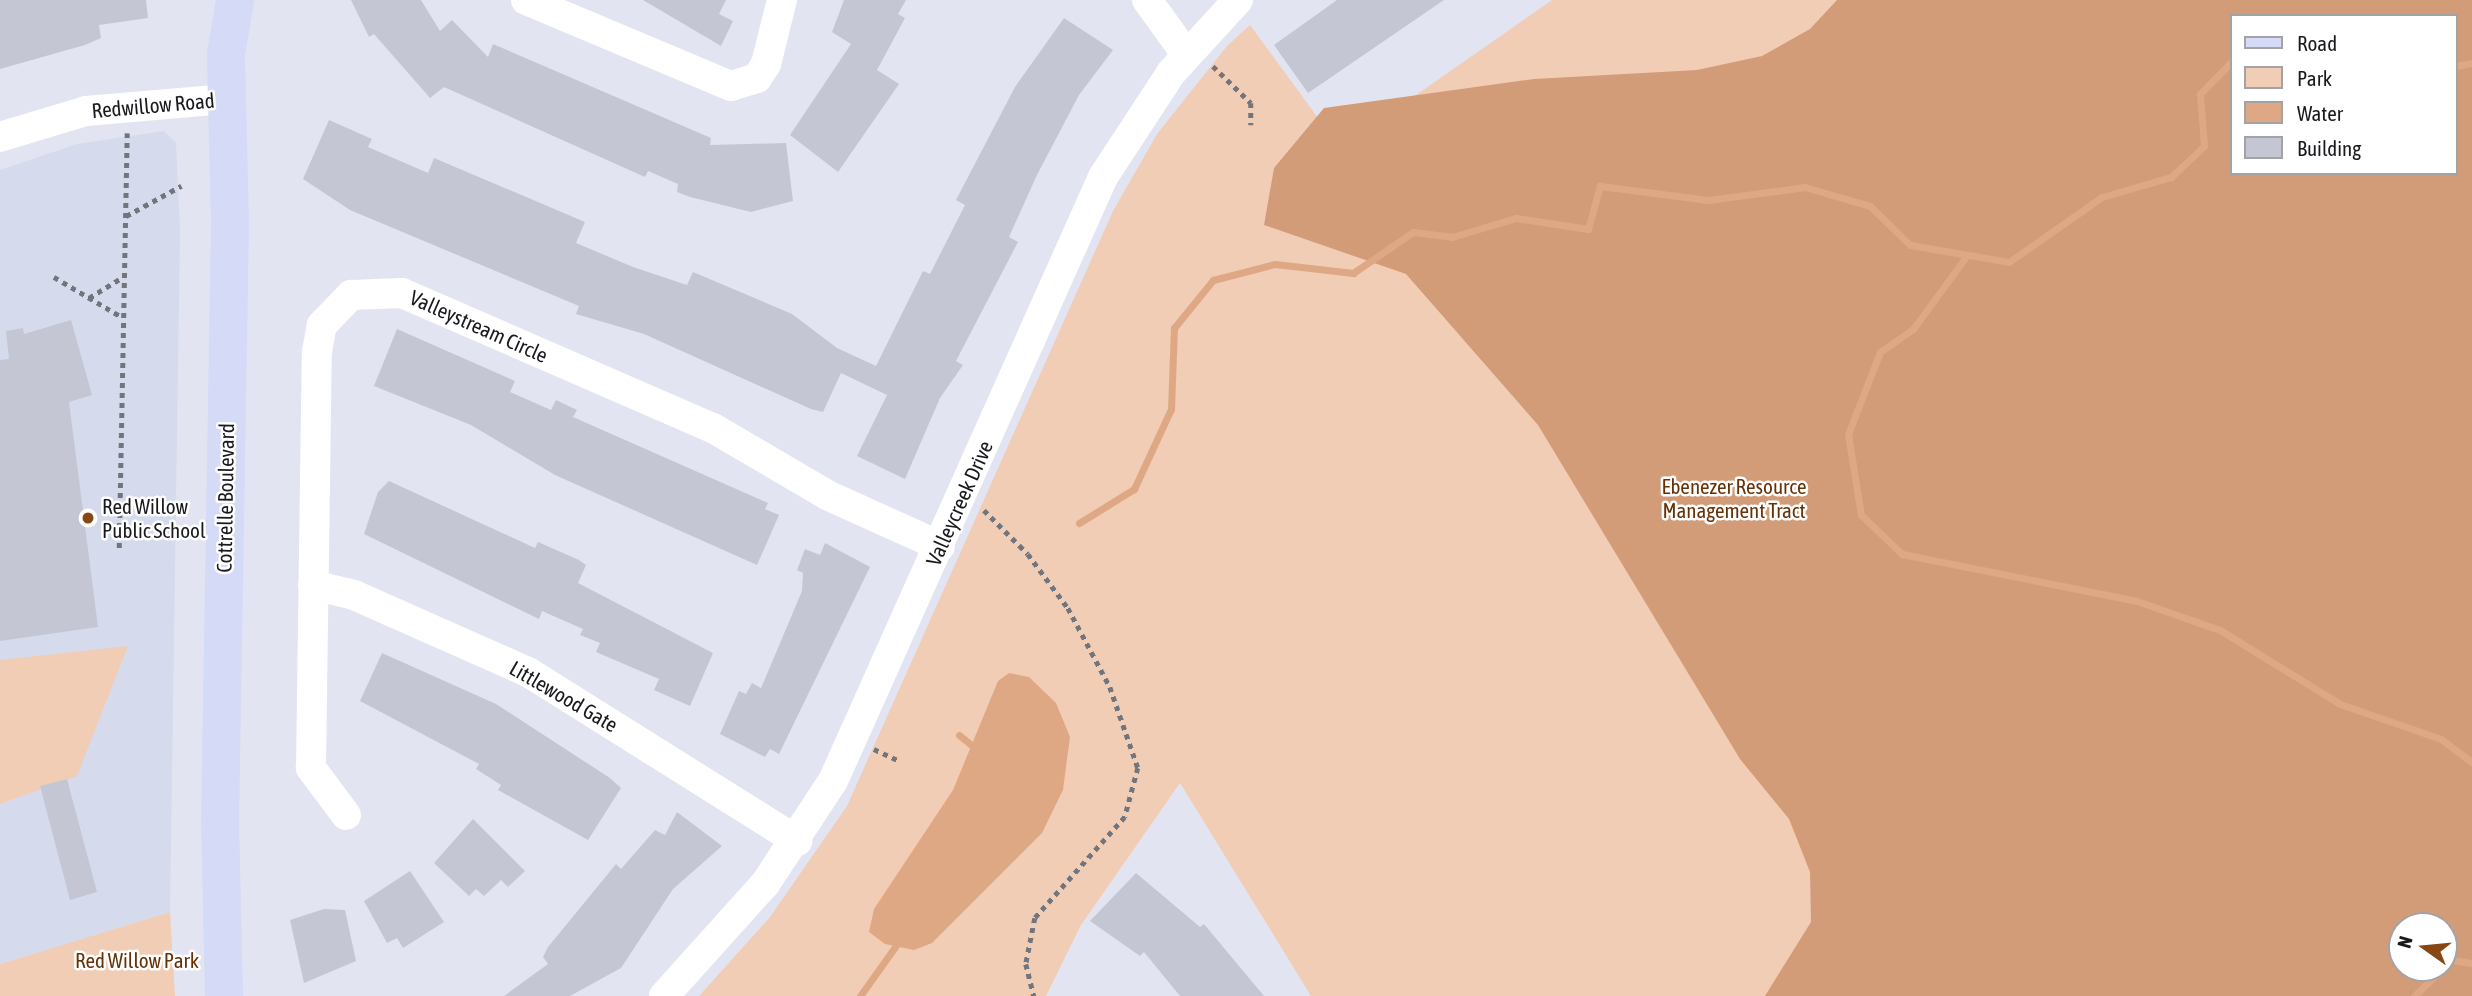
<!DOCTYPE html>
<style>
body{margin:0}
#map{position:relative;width:2472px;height:996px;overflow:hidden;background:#e2e5f1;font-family:"Asap Condensed",sans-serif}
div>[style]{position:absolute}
.built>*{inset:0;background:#d5daed}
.green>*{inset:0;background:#f1cdb6}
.forest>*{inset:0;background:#d29c79}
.water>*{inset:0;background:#dfa884}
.stream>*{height:7px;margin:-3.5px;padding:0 3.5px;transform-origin:3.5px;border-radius:3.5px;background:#dfa884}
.building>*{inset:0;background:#c4c7d3}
.path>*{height:4.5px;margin-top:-2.25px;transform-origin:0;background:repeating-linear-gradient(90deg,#73757d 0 5px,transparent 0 10px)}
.street>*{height:30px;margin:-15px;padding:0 15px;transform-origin:15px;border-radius:15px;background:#fff}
.secondary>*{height:38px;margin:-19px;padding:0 19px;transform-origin:19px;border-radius:19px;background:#d5daf7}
.dots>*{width:19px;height:19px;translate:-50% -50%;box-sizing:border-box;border:4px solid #fff;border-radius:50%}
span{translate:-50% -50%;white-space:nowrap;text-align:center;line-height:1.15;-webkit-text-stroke:5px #fff;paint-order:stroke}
.street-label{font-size:21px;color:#18191d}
.park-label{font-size:21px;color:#653208}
.poi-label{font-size:21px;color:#18191d}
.left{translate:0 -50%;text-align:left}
.legend{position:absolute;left:2230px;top:14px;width:228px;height:161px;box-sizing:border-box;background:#fff;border:2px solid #a3a3a5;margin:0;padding:9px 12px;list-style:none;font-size:21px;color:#18191d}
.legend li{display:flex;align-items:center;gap:14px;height:35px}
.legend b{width:35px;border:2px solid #a3a3a5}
.north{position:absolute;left:2388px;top:912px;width:70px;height:70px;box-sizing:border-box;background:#fff;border:2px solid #a3a3a5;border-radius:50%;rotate:285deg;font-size:19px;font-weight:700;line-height:28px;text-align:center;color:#18191d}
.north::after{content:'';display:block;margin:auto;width:24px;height:32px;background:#884712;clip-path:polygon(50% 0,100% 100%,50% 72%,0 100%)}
</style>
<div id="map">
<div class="built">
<div style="clip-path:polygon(164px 131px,176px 143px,180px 231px,170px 912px,0 964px,0 170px,77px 144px)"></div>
</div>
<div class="green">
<div style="clip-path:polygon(evenodd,1552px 0,2472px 0,2472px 996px,1311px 996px,1180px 783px,1081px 925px,1046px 996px,699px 996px,770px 917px,847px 806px,1113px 211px,1157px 134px,1227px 46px,1250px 25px,1340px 148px,1552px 0,2232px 16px,2456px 16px,2456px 173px,2232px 173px,2232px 16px,1552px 0,2402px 926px,2444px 926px,2444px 968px,2402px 968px,2402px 926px)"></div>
<div style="clip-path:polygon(128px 646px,77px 776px,0 804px,0 660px)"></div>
<div style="clip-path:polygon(170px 912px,175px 996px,0 996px,0 964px)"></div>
</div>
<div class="forest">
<div style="clip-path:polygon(evenodd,1837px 0,2472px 0,2472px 996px,1765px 996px,1811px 922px,1810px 872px,1789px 819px,1740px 759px,1538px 425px,1406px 274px,1264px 225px,1274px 168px,1324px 108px,1534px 79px,1697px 70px,1762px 56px,1810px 29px,1837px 0,2232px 16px,2456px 16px,2456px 173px,2232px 173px,2232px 16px,1837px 0,2402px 926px,2444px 926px,2444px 968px,2402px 968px,2402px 926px)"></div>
</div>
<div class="water">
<div style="clip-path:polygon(1009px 673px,1029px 677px,1056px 703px,1070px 737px,1063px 790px,1042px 833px,932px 943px,914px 950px,885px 944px,869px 932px,874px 909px,953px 790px,998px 681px)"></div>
</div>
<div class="stream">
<div style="left:2456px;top:66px;width:16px;rotate:-11deg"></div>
<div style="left:1965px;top:258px;width:88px;rotate:126.2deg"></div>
<div style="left:1913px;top:329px;width:40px;rotate:145.1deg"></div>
<div style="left:1880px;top:352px;width:88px;rotate:111.3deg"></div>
<div style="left:1848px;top:434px;width:82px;rotate:80.9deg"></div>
<div style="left:1861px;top:515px;width:57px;rotate:43.6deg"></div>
<div style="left:1902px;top:554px;width:240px;rotate:11.3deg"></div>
<div style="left:2137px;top:601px;width:88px;rotate:19.3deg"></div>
<div style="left:2220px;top:630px;width:141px;rotate:31.7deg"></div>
<div style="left:2340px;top:704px;width:107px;rotate:19.1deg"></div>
<div style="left:2441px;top:739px;width:39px;rotate:37deg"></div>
<div style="left:1079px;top:523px;width:65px;rotate:-31.7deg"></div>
<div style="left:1134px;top:489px;width:88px;rotate:-65.2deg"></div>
<div style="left:1171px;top:409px;width:81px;rotate:-87.9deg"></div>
<div style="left:1174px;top:328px;width:62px;rotate:-50.9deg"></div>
<div style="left:1213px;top:280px;width:64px;rotate:-14.5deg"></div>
<div style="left:1275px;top:264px;width:79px;rotate:6.6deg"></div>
<div style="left:1353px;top:273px;width:73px;rotate:-34.3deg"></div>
<div style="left:1413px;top:232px;width:39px;rotate:7deg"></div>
<div style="left:1452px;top:237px;width:67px;rotate:-16.5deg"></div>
<div style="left:1516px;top:218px;width:73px;rotate:8.7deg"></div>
<div style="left:1588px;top:229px;width:45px;rotate:-74.4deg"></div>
<div style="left:1600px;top:186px;width:109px;rotate:7.4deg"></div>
<div style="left:1708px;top:200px;width:98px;rotate:-7.6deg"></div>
<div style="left:1805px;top:187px;width:68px;rotate:16.3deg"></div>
<div style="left:1870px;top:206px;width:56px;rotate:44.3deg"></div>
<div style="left:1910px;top:245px;width:100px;rotate:9.7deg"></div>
<div style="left:2009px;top:262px;width:113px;rotate:-35deg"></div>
<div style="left:2102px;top:197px;width:72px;rotate:-16.2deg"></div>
<div style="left:2171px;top:177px;width:45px;rotate:-43.2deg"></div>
<div style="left:2204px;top:146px;width:52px;rotate:-94.4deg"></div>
<div style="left:2200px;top:94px;width:46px;rotate:-45.9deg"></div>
<div style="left:959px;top:735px;width:26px;rotate:39deg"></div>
<div style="left:2444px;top:967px;width:11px;rotate:-41deg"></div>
<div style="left:2452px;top:960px;width:20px;rotate:9deg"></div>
<div style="left:860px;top:996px;width:69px;rotate:-54.5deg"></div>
<div style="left:2414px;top:996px;width:40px;rotate:-44deg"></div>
</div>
<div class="building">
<div style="clip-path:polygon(0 0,146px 0,148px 18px,99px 25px,101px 38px,85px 45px,0 69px)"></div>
<div style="clip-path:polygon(351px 0,421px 0,440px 31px,452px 20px,488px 57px,493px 44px,711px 138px,710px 145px,786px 143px,793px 201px,751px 212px,690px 197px,677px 192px,678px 184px,648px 171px,645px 177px,444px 87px,430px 98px,374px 34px,369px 37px)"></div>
<div style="clip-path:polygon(643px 0,726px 0,719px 14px,733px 21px,721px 46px)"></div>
<div style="clip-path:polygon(844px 0,906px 0,898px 14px,905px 18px,877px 70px,899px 84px,838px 172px,790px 135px,851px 44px,832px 32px)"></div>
<div style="clip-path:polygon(1337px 0,1444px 0,1308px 93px,1274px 45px)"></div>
<div style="clip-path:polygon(1064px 18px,1113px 50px,1079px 95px,1037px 175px,1009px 237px,1018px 242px,956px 361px,963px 365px,940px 398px,905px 479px,857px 456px,887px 395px,841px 373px,823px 412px,811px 409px,644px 334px,576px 314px,579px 306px,350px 210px,303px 179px,329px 120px,372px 139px,368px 147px,428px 173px,434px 158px,585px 222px,576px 243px,633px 267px,687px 285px,693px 272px,792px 314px,837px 348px,876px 366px,923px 271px,930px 274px,965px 205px,956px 200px,1015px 87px)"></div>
<div style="clip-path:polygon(71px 320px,92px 395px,69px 402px,98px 627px,0 641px,0 360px,9px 359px,6px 331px,23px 328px,24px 334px)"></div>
<div style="clip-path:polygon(397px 329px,515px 381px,510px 392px,551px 410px,556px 400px,577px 410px,573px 417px,768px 503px,765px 509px,779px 515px,757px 565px,555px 475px,471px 425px,374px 386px)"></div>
<div style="clip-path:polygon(389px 481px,535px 548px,538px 542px,579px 560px,586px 565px,578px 583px,713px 653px,690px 706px,654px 690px,659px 679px,596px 652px,600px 643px,580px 635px,583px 629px,542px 611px,539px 619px,364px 534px,378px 492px)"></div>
<div style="clip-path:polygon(825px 543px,870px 567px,779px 754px,770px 749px,765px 757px,720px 734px,739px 691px,746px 694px,752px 683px,761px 688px,802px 591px,803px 573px,797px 570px,805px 549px,820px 555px)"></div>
<div style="clip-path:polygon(382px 653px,496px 704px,610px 778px,621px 788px,588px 840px,498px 790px,501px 785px,476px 769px,479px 764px,360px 701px)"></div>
<div style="clip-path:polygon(67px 779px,97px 892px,70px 900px,40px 786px)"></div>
<div style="clip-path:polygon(677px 812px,722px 846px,673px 889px,621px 968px,570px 996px,504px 996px,548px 964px,543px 957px,548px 947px,616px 864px,621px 869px,655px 830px,665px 835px)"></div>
<div style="clip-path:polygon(473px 819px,525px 871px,508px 887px,501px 880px,484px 896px,476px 889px,469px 896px,434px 863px)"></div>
<div style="clip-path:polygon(410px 871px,444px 922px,403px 948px,397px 938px,387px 943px,364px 901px)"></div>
<div style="clip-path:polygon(1136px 873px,1200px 927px,1204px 924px,1264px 996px,1180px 996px,1144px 952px,1140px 956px,1090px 921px)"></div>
<div style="clip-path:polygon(324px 909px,345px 910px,356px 961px,304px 983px,290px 920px)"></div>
</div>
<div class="path">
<div style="left:1213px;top:66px;width:53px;rotate:44.2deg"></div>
<div style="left:1251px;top:103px;width:22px;rotate:90deg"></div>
<div style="left:126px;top:216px;width:63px;rotate:-28.6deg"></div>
<div style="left:54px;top:277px;width:79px;rotate:30.5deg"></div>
<div style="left:89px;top:298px;width:40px;rotate:-32deg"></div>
<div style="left:984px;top:510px;width:62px;rotate:45deg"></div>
<div style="left:1028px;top:554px;width:67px;rotate:53.5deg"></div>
<div style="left:1068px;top:608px;width:89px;rotate:62deg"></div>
<div style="left:1110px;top:687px;width:86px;rotate:70.9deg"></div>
<div style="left:1138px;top:768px;width:51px;rotate:104.9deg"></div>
<div style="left:1125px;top:817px;width:135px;rotate:131.7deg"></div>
<div style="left:1035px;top:918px;width:47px;rotate:101.1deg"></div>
<div style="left:1026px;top:964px;width:33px;rotate:76deg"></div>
<div style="left:119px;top:548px;width:415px;rotate:-88.9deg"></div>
<div style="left:874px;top:749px;width:26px;rotate:25deg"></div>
</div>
<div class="street">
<div style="left:526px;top:0;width:222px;rotate:22.8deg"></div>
<div style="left:731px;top:86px;width:27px;rotate:-17deg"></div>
<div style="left:757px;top:78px;width:17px;rotate:-57deg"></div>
<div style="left:766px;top:64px;width:66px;rotate:-76deg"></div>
<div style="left:1147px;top:0;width:67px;rotate:54.2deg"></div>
<div style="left:0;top:137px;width:90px;rotate:-16.8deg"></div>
<div style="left:86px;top:111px;width:142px;rotate:-4.9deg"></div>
<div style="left:313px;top:585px;width:42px;rotate:13.7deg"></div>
<div style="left:354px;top:595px;width:190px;rotate:23.9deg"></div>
<div style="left:528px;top:672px;width:318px;rotate:32.1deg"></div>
<div style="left:346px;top:815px;width:59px;rotate:-126.7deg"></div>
<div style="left:311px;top:768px;width:416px;rotate:-89.2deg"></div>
<div style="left:317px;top:352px;width:27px;rotate:-80deg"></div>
<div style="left:322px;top:325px;width:42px;rotate:-46deg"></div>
<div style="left:351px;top:295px;width:51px;rotate:-2.2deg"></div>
<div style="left:402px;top:293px;width:339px;rotate:23.5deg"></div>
<div style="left:713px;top:428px;width:132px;rotate:30.4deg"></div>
<div style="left:827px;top:495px;width:124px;rotate:24.3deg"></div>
<div style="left:664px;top:996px;width:151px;rotate:-48deg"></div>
<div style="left:765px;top:884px;width:123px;rotate:-56.6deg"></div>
<div style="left:833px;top:781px;width:662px;rotate:-65.91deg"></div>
<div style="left:1103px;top:177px;width:124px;rotate:-56.8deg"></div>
<div style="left:1171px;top:73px;width:99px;rotate:-47.5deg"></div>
</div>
<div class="secondary">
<div style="left:224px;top:996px;width:172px;rotate:-91.3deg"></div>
<div style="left:220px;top:824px;width:602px;rotate:-89.05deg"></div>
<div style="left:230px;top:222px;width:168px;rotate:-91.4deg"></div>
<div style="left:226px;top:54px;width:55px;rotate:-80.5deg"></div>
</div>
<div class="dots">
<div style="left:88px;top:518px;background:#884712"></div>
</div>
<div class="street-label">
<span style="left:153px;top:105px;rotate:-5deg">Redwillow Road</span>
<span style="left:479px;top:326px;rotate:24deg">Valleystream Circle</span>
<span style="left:225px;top:498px;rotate:-89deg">Cottrelle Boulevard</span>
<span style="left:959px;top:503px;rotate:-66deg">Valleycreek Drive</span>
<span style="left:564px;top:696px;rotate:30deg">Littlewood Gate</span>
</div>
<div class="park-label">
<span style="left:1734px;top:498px">Ebenezer Resource<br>Management Tract</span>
<span style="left:137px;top:960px">Red Willow Park</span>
</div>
<div class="poi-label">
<span class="left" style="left:102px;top:518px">Red Willow<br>Public School</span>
</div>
<ul class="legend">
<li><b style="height:9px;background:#d5daf7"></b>Road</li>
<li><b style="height:19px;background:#f1cdb6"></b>Park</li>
<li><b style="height:19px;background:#dfa884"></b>Water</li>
<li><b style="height:19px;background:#c4c7d3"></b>Building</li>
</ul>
<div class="north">N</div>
</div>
